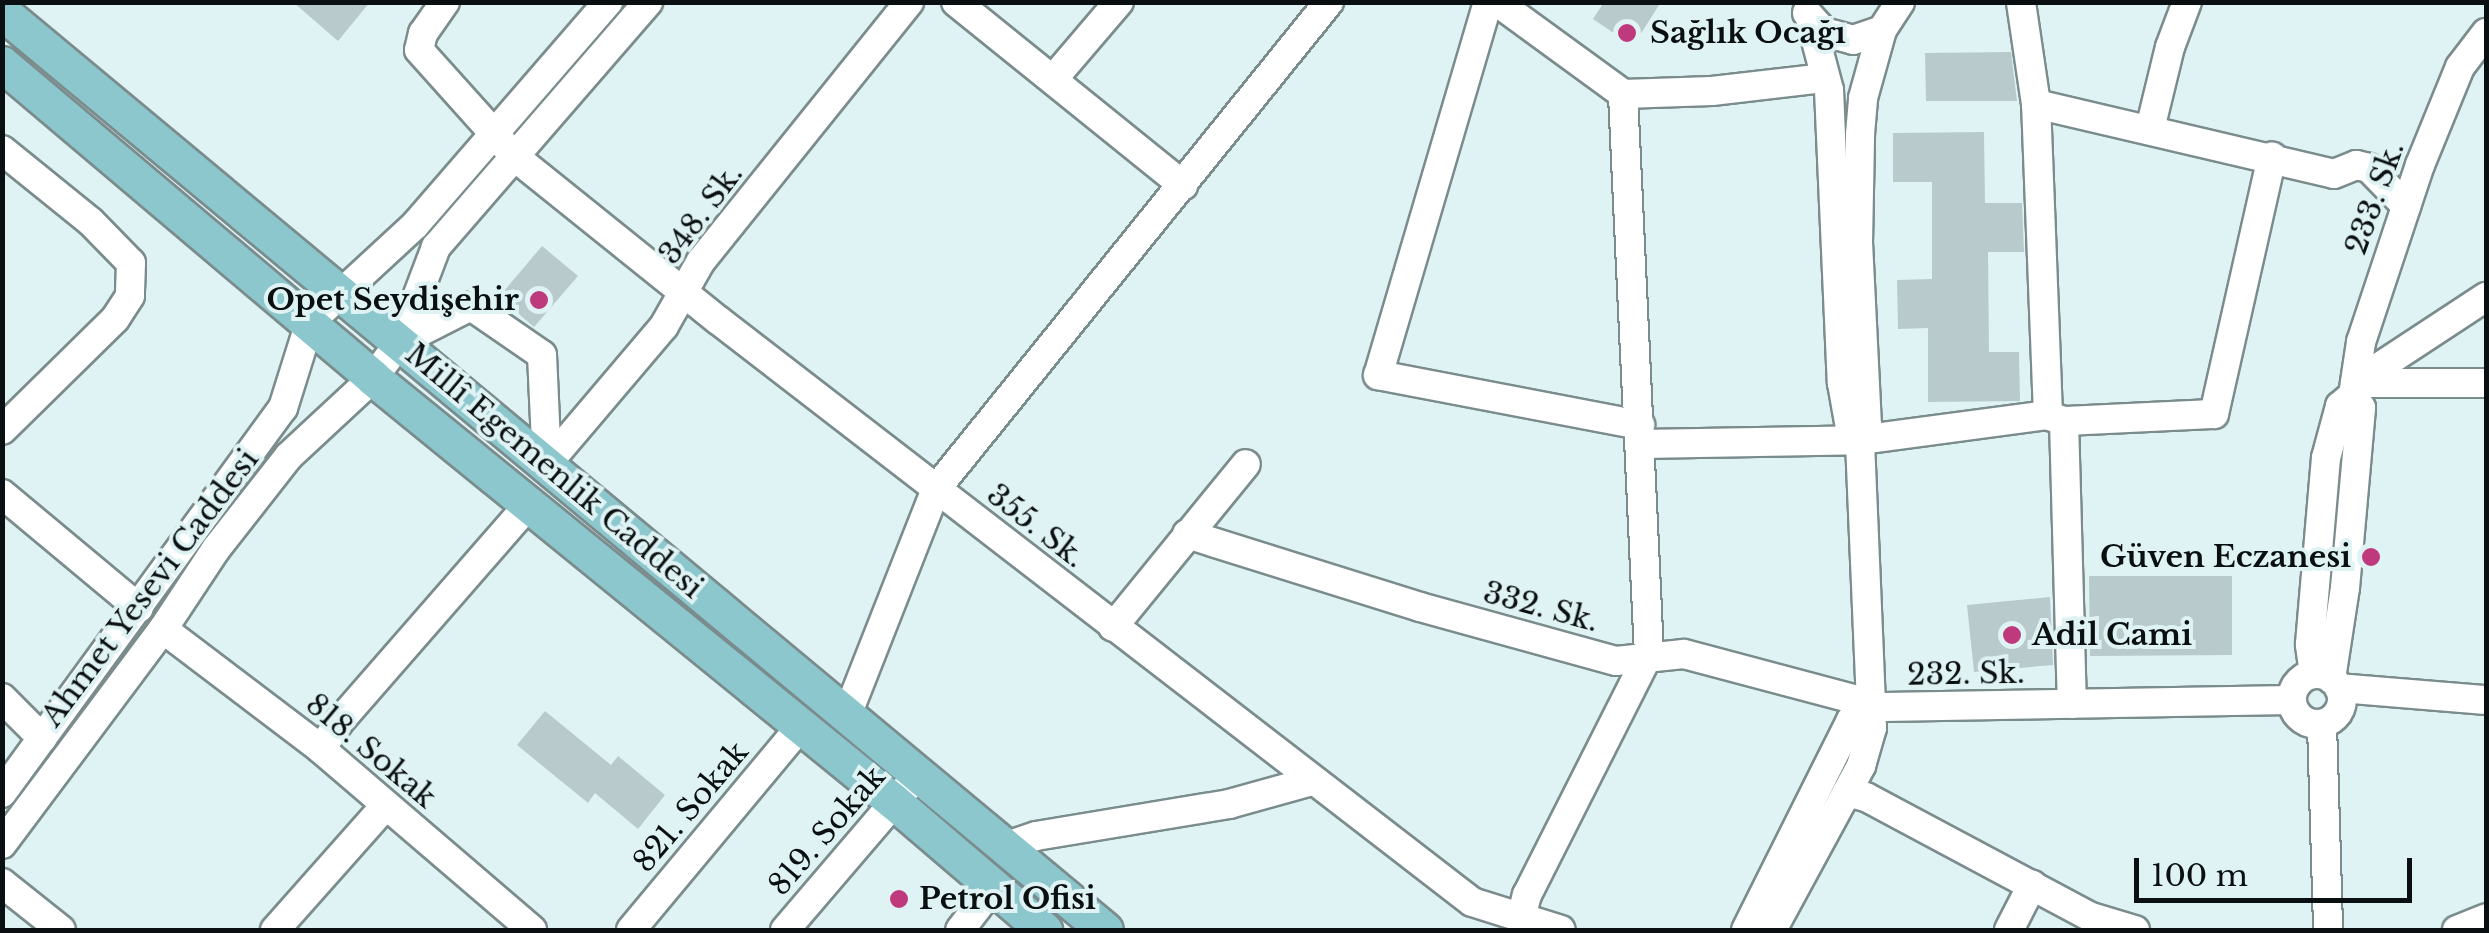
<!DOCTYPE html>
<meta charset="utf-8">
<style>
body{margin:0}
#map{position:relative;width:2489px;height:933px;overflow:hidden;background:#e0f3f4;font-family:"Libre Baskerville",serif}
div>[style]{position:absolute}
.building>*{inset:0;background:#b8cacb}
.roads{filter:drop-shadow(2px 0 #7b8c8d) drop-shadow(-2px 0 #7b8c8d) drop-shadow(0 2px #7b8c8d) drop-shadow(0 -2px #7b8c8d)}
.minor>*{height:28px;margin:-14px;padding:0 14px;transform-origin:14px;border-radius:14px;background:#fff}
.minor>.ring{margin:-14px;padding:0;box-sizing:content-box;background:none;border:28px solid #fff;border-radius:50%}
.major>*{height:35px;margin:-17.5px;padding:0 17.5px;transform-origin:17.5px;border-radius:17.5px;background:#8cc7cd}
.dots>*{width:28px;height:28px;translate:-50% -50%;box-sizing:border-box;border:5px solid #e0f3f4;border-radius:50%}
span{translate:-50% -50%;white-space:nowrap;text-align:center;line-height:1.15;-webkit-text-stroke:8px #e0f3f4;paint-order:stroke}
.poi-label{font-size:30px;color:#0a1011;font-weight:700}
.left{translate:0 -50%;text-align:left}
.right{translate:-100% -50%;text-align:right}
.street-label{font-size:30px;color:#0a1011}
.frame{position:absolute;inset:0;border:5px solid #0a1011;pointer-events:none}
.scale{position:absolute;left:2134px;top:858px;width:278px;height:45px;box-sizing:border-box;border:5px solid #0a1011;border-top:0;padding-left:12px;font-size:30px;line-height:35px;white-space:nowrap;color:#0a1011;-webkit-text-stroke:8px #e0f3f4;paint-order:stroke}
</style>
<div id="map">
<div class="building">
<div style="clip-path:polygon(293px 2px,370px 2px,338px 41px)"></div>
<div style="clip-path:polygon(1604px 2px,1661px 2px,1633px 46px,1593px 19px)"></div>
<div style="clip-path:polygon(2011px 52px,2017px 101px,1926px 101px,1925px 53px)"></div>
<div style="clip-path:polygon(1984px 132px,1985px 203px,2022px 203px,2024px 252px,1988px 252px,1989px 352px,2019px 352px,2020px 401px,1928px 402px,1928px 328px,1898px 329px,1897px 280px,1932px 279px,1932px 182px,1893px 182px,1893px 133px)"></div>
<div style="clip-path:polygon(542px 246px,578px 276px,534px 327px,499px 297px)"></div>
<div style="clip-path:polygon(2089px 576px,2232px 576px,2232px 655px,2090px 656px)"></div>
<div style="clip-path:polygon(2050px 597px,2053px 665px,1974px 672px,1967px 605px)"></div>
<div style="clip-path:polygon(545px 711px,611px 765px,618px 756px,665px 795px,638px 829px,595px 793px,588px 803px,517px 745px)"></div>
</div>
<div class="roads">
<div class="minor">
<div style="left:445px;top:2px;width:38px;rotate:125deg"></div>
<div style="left:423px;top:33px;width:17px;rotate:103deg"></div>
<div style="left:419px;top:50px;width:144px;rotate:48.1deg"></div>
<div style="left:515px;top:157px;width:260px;rotate:38.8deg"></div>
<div style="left:718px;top:320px;width:952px;rotate:37.66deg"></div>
<div style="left:1472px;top:902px;width:93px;rotate:17.5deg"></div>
<div style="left:956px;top:2px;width:292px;rotate:38.9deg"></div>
<div style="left:1488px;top:2px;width:389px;rotate:106.4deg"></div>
<div style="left:1378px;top:375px;width:267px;rotate:10.8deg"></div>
<div style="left:1497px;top:2px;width:156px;rotate:36.1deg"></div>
<div style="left:1623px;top:94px;width:89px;rotate:-1.9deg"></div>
<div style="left:1712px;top:91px;width:114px;rotate:-6.6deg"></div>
<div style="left:1807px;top:13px;width:25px;rotate:48deg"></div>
<div style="left:1824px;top:32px;width:30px;rotate:15deg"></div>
<div style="left:1853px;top:40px;width:31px;rotate:-19deg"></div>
<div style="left:1882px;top:30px;width:33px;rotate:-57deg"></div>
<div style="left:1810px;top:18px;width:74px;rotate:75.2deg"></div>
<div style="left:1829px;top:90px;width:293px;rotate:87.5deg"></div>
<div style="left:1842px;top:383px;width:46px;rotate:79.9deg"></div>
<div style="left:1850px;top:428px;width:16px;rotate:50deg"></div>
<div style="left:1054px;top:78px;width:100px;rotate:-49.5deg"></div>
<div style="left:2036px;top:104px;width:306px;rotate:13.2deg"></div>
<div style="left:2334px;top:174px;width:24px;rotate:-22deg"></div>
<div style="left:2356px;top:165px;width:13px;rotate:13deg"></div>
<div style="left:2369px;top:168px;width:53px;rotate:45.8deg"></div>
<div style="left:2150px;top:129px;width:84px;rotate:-76.3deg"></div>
<div style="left:2170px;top:47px;width:48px;rotate:-69.3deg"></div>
<div style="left:2px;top:150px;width:114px;rotate:39deg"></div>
<div style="left:91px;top:222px;width:57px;rotate:45.7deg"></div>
<div style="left:131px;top:263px;width:33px;rotate:92deg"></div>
<div style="left:130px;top:296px;width:27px;rotate:123deg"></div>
<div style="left:115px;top:319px;width:158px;rotate:135.5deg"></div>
<div style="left:400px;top:342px;width:80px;rotate:-26.9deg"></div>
<div style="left:471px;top:306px;width:86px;rotate:34.6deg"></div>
<div style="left:542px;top:355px;width:109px;rotate:87.4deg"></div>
<div style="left:2355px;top:383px;width:157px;rotate:-33.3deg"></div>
<div style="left:2361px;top:383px;width:125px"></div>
<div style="left:2353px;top:395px;width:54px;rotate:-81.4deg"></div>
<div style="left:2361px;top:342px;width:187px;rotate:-71.6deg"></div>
<div style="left:2420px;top:165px;width:106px;rotate:-67.8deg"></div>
<div style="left:2460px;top:67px;width:43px;rotate:-52.6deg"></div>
<div style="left:2049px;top:416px;width:16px;rotate:18deg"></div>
<div style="left:2064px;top:421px;width:283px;rotate:88.4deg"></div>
<div style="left:2064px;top:421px;width:150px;rotate:-2.7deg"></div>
<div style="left:2214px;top:414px;width:264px;rotate:-77.3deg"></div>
<div style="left:1641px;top:444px;width:219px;rotate:-1deg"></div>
<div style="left:1860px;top:440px;width:190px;rotate:-7.6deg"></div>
<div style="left:2048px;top:415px;width:311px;rotate:-92.2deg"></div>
<div style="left:2036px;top:104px;width:103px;rotate:-98.4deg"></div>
<div style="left:547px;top:464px;width:181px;rotate:-49.7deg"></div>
<div style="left:664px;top:326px;width:75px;rotate:-60.4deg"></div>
<div style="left:701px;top:261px;width:332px;rotate:-51.2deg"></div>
<div style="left:2px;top:494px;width:178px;rotate:39.8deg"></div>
<div style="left:1187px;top:534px;width:244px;rotate:17.4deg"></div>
<div style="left:1420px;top:607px;width:203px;rotate:15.4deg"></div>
<div style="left:1616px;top:661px;width:68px;rotate:-5.9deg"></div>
<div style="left:1684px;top:654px;width:206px;rotate:14.9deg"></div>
<div style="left:1883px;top:707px;width:408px;rotate:-1deg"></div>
<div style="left:1113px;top:627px;width:210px;rotate:-50.8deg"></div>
<div style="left:163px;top:629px;width:198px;rotate:37.2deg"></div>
<div style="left:321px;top:749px;width:278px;rotate:40.6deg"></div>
<div class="ring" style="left:2292px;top:674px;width:22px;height:22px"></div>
<div style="left:2314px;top:674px;width:30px;rotate:-98deg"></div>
<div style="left:2310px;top:644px;width:187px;rotate:-85.1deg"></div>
<div style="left:2326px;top:458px;width:54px;rotate:-74.9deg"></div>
<div style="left:2340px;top:406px;width:17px;rotate:-40deg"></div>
<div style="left:2331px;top:679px;width:92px;rotate:-81.3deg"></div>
<div style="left:2345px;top:588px;width:181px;rotate:-84.9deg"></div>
<div style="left:2361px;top:408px;width:15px;rotate:-122deg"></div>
<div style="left:2339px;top:688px;width:147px;rotate:4.7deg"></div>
<div style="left:2px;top:698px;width:57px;rotate:45deg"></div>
<div style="left:847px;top:715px;width:243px;rotate:-68.5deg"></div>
<div style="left:936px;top:489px;width:626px;rotate:-51.1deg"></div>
<div style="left:2322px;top:724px;width:206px;rotate:88.3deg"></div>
<div style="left:321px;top:749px;width:32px;rotate:-56deg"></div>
<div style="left:339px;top:722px;width:289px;rotate:-48.9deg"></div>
<div style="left:1847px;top:792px;width:20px;rotate:15deg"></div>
<div style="left:1866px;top:797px;width:255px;rotate:28.1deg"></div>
<div style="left:2091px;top:917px;width:46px;rotate:16.5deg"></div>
<div style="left:2px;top:793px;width:477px;rotate:-53.9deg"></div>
<div style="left:283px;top:408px;width:90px;rotate:-72.6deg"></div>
<div style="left:310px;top:322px;width:143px;rotate:-42.7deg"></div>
<div style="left:415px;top:225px;width:295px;rotate:-49.1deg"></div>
<div style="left:2px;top:844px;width:269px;rotate:-53.2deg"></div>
<div style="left:163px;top:629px;width:96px;rotate:-56.5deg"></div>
<div style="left:216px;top:549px;width:118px;rotate:-51.9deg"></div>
<div style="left:289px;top:456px;width:115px;rotate:-42.9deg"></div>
<div style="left:373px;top:378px;width:45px;rotate:-53.1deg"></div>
<div style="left:400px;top:342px;width:102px;rotate:-69.2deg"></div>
<div style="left:436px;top:247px;width:324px;rotate:-49.1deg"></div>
<div style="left:1004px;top:847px;width:34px;rotate:-19deg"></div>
<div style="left:1036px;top:836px;width:196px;rotate:-9.4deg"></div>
<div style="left:1229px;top:804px;width:86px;rotate:-15.5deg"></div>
<div style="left:2px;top:883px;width:75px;rotate:38.5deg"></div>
<div style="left:1521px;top:917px;width:23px;rotate:-75deg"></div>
<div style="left:1527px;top:895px;width:270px;rotate:-63.2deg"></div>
<div style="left:1649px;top:654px;width:561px;rotate:-92.66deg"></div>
<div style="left:275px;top:930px;width:167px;rotate:-48.4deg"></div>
<div style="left:631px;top:930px;width:266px;rotate:-50.2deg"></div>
<div style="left:785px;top:930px;width:188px;rotate:-49.5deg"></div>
<div style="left:960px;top:930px;width:54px;rotate:-52.5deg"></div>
<div style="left:1746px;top:930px;width:235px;rotate:-63.4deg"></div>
<div style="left:1851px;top:720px;width:25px;rotate:-43deg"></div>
<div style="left:1772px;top:930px;width:187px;rotate:-61.5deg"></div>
<div style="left:1861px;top:766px;width:40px;rotate:-74deg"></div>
<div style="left:1872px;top:728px;width:288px;rotate:-92.4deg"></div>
<div style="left:1860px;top:440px;width:16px;rotate:-63deg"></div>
<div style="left:1867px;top:426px;width:183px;rotate:-92.8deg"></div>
<div style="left:1858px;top:243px;width:109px;rotate:-88.9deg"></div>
<div style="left:1860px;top:134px;width:36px;rotate:-85deg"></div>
<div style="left:1863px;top:98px;width:71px;rotate:-74.4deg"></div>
<div style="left:2009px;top:930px;width:51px;rotate:-62.9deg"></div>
<div style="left:2457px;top:930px;width:31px;rotate:-22deg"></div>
</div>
<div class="major">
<div style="left:2px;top:12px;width:1435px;rotate:39.77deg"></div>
<div style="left:2px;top:64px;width:486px;rotate:40.2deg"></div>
<div style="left:373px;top:378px;width:670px;rotate:39.13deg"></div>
<div style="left:893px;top:801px;width:199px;rotate:40.5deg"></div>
</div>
</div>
<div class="dots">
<div style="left:1627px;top:33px;background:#bf3a7c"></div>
<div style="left:539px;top:300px;background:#bf3a7c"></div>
<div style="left:2371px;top:557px;background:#bf3a7c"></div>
<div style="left:2012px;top:635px;background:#bf3a7c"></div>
<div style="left:899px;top:899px;background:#bf3a7c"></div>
</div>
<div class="poi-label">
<span class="left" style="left:1650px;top:33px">Sağlık Ocağı</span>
<span class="right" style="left:519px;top:300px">Opet Seydişehir</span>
<span class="right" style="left:2351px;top:557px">Güven Eczanesi</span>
<span class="left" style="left:2032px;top:635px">Adil Cami</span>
<span class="left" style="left:919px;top:899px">Petrol Ofisi</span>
</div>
<div class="street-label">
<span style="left:2375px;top:198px;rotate:-70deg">233. Sk.</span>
<span style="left:701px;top:214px;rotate:-53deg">348. Sk.</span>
<span style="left:554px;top:471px;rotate:40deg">Millî Egemenlik Caddesi</span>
<span style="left:1036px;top:526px;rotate:38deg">355. Sk.</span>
<span style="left:150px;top:588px;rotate:-53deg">Ahmet Yesevi Caddesi</span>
<span style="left:1541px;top:607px;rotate:15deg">332. Sk.</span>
<span style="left:1966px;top:674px;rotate:-1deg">232. Sk.</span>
<span style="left:371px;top:751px;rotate:40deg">818. Sokak</span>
<span style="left:691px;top:807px;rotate:-50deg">821. Sokak</span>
<span style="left:827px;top:831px;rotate:-49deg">819. Sokak</span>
</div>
<div class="frame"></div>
<div class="scale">100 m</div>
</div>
